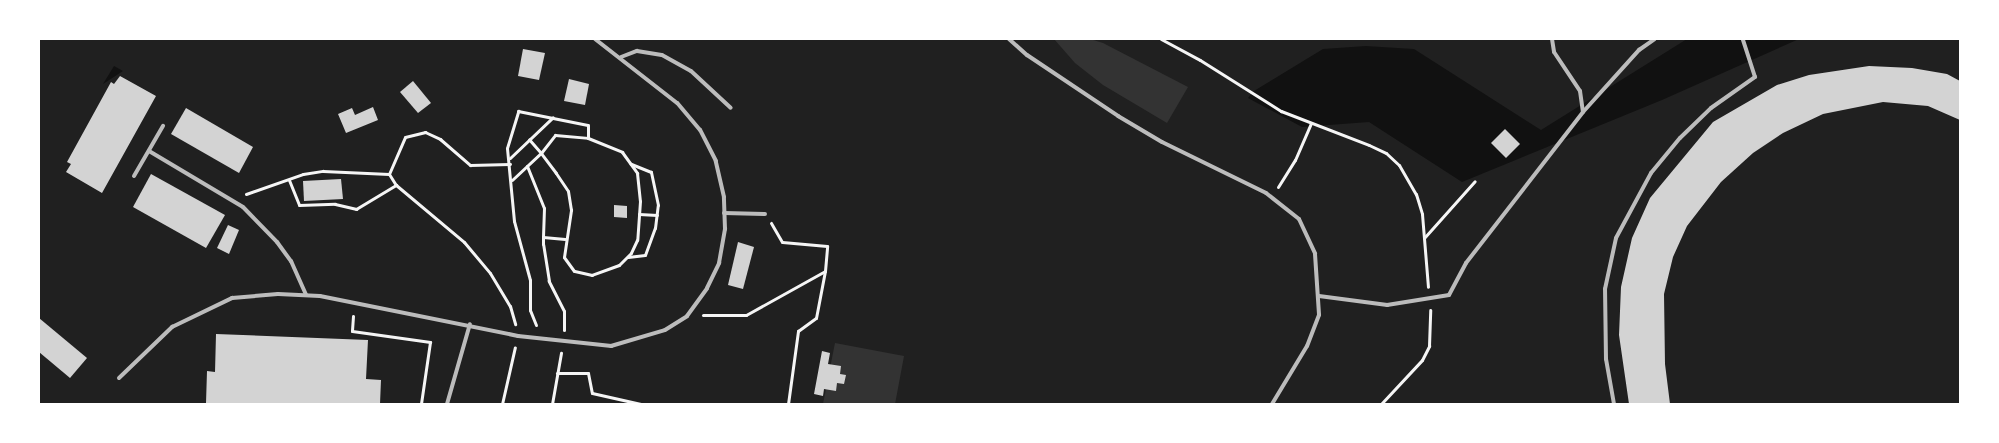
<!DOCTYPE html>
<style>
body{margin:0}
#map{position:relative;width:1999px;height:443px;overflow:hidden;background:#111;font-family:"Roboto Serif",serif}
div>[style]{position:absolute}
.green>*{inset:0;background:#202020}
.water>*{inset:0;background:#333}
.building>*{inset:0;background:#d3d3d3}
.path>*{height:3px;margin:-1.5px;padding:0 1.5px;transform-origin:1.5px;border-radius:1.5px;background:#f5f5f5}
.service>*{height:4px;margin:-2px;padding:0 2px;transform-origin:2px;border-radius:2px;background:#bcbcbc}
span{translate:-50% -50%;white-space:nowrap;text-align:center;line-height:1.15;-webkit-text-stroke:5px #fff;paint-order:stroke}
.frame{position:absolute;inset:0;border:40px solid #fff;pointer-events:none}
</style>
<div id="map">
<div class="green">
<div style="clip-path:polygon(evenodd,39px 39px,1687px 39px,1541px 130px,1414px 49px,1366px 46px,1323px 49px,1254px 91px,1248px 98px,1302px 127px,1369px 122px,1462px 182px,1662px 100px,1799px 39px,1960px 39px,1960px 404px,39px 404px,39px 39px,114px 66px,123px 71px,103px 84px,114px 66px)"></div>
</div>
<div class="water">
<div style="clip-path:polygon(1054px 39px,1090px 39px,1103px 43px,1188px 87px,1167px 123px,1103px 85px,1075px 63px)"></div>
<div style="clip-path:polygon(835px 343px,904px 356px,895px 404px,823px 404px)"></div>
</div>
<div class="building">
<div style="clip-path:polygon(523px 49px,545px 53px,539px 80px,518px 76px)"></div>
<div style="clip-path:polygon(1869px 66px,1912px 68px,1947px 74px,1960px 81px,1960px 120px,1928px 106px,1883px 102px,1823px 114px,1783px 133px,1753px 153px,1721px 182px,1687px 226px,1673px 257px,1664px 294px,1665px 364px,1670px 404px,1629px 404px,1619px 335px,1621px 287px,1632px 238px,1650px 198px,1713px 122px,1777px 85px,1809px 75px)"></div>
<div style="clip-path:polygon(120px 76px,156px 96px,102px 193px,66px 172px,71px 164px,67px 162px,111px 82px,114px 84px)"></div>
<div style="clip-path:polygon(569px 79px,589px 84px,585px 105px,564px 101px)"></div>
<div style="clip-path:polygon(413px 81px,431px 103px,418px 113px,400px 92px)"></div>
<div style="clip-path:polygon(373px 107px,378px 120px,346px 133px,338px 114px,352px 108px,355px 115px)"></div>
<div style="clip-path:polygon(186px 108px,253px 147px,239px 173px,171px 134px)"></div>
<div style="clip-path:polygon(1505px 129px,1520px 144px,1506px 158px,1491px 143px)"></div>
<div style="clip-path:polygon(151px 174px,225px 215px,206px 248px,133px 207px)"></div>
<div style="clip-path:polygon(341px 179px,343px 199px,304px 201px,303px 181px)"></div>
<div style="clip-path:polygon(614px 205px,627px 206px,627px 218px,614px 217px)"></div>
<div style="clip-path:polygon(228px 225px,239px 230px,229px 254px,217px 248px)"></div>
<div style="clip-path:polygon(738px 242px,754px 247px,743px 289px,728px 285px)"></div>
<div style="clip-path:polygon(39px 318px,87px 358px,70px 378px,39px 352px)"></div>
<div style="clip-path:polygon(216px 334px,368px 340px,366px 379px,381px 380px,380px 404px,206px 403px,207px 371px,215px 372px)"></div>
<div style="clip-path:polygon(822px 351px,830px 353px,828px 364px,841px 366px,840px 374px,846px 375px,844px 384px,837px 383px,836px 391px,824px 389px,823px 396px,814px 394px)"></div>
</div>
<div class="path">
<div style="left:1161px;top:39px;width:44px;rotate:28.3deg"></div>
<div style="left:1200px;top:60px;width:96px;rotate:32.2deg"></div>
<div style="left:1281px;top:111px;width:94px;rotate:21.1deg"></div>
<div style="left:1369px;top:145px;width:19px;rotate:25deg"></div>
<div style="left:1386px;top:153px;width:18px;rotate:43deg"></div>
<div style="left:1399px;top:165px;width:34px;rotate:60deg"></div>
<div style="left:1416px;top:194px;width:21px;rotate:73deg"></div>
<div style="left:1422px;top:214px;width:73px;rotate:85.3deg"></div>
<div style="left:510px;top:158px;width:59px;rotate:-43.6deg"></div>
<div style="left:527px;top:166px;width:45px;rotate:68deg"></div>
<div style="left:544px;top:208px;width:29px;rotate:92deg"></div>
<div style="left:389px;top:174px;width:13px;rotate:58deg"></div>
<div style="left:289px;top:180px;width:27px;rotate:68deg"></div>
<div style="left:299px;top:205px;width:36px;rotate:-2deg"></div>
<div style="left:335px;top:204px;width:22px;rotate:13deg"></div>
<div style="left:356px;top:209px;width:47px;rotate:-31deg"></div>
<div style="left:396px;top:185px;width:89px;rotate:40deg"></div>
<div style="left:464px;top:242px;width:40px;rotate:50deg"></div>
<div style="left:490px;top:273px;width:39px;rotate:59deg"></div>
<div style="left:510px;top:306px;width:19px;rotate:74deg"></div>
<div style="left:512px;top:180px;width:40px;rotate:-43deg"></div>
<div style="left:541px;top:153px;width:23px;rotate:-52deg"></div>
<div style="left:555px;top:135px;width:33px;rotate:5deg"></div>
<div style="left:588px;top:138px;width:37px;rotate:22deg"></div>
<div style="left:622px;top:152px;width:26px;rotate:54deg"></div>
<div style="left:637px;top:173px;width:28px;rotate:84deg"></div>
<div style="left:640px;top:201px;width:39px;rotate:94deg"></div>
<div style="left:637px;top:240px;width:14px;rotate:115deg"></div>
<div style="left:631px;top:253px;width:17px;rotate:135deg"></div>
<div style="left:619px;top:265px;width:29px;rotate:160deg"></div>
<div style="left:592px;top:275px;width:18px;rotate:-167deg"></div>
<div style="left:574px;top:271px;width:17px;rotate:-126deg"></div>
<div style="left:564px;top:257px;width:48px;rotate:-81.5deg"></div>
<div style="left:571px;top:210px;width:19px;rotate:-99deg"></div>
<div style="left:568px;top:191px;width:22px;rotate:-124deg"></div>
<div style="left:556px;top:173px;width:25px;rotate:-127deg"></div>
<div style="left:541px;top:153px;width:18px;rotate:-131deg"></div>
<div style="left:1278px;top:187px;width:32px;rotate:-58deg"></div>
<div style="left:1295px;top:160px;width:40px;rotate:-66.6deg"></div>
<div style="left:246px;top:194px;width:60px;rotate:-19.3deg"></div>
<div style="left:303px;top:174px;width:20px;rotate:-9deg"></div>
<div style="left:323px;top:171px;width:66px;rotate:2.6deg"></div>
<div style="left:389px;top:174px;width:40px;rotate:-66.6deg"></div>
<div style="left:405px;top:137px;width:21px;rotate:-14deg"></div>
<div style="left:425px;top:132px;width:17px;rotate:25deg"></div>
<div style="left:440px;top:139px;width:40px;rotate:41deg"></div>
<div style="left:470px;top:165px;width:40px;rotate:-1.4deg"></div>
<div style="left:639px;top:214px;width:18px;rotate:3deg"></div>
<div style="left:1424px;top:238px;width:76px;rotate:-48.2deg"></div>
<div style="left:628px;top:257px;width:17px;rotate:-7deg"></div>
<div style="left:645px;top:255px;width:29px;rotate:-70deg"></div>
<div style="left:655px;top:228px;width:23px;rotate:-83deg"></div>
<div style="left:658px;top:205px;width:34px;rotate:-102deg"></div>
<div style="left:651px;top:172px;width:22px;rotate:-158deg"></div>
<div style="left:703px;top:315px;width:43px"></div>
<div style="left:746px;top:315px;width:90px;rotate:-29.1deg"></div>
<div style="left:825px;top:271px;width:25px;rotate:-85deg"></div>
<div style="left:827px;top:246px;width:45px;rotate:-174.9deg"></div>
<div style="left:782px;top:242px;width:22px;rotate:-120deg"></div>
<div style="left:353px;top:316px;width:15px;rotate:94deg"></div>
<div style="left:352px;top:331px;width:79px;rotate:8deg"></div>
<div style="left:430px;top:342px;width:63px;rotate:98.3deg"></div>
<div style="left:536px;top:325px;width:16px;rotate:-112deg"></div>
<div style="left:530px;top:310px;width:30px;rotate:-90deg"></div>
<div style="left:530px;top:280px;width:61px;rotate:-105.2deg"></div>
<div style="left:514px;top:221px;width:73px;rotate:-95.5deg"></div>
<div style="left:507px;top:148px;width:39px;rotate:-73deg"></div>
<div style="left:518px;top:111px;width:71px;rotate:11.3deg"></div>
<div style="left:588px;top:125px;width:13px;rotate:90deg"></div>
<div style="left:564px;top:330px;width:19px;rotate:-90deg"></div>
<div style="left:564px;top:311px;width:34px;rotate:-117deg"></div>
<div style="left:549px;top:281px;width:37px;rotate:-99deg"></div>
<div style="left:543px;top:244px;width:7px;rotate:-90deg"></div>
<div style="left:543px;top:237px;width:22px;rotate:5deg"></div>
<div style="left:557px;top:373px;width:31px"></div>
<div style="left:588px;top:373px;width:20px;rotate:79deg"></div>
<div style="left:592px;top:393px;width:50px;rotate:12.7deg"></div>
<div style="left:502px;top:404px;width:58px;rotate:-77.2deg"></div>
<div style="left:552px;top:404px;width:52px;rotate:-80deg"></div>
<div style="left:788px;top:404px;width:74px;rotate:-82.2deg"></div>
<div style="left:798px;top:331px;width:22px;rotate:-36deg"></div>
<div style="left:816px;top:318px;width:48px;rotate:-79.2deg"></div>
<div style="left:1381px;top:404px;width:60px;rotate:-47deg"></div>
<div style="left:1422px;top:360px;width:16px;rotate:-63deg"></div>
<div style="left:1429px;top:346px;width:36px;rotate:-88deg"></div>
</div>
<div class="service">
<div style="left:1009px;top:39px;width:24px;rotate:42deg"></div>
<div style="left:1027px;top:55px;width:110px;rotate:33.8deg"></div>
<div style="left:1118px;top:116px;width:51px;rotate:30.6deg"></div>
<div style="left:1162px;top:142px;width:116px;rotate:26.1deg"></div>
<div style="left:1266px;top:193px;width:42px;rotate:38.2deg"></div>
<div style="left:1299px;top:219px;width:38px;rotate:65deg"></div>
<div style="left:1315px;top:254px;width:61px;rotate:86.2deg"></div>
<div style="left:1319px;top:315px;width:33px;rotate:111deg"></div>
<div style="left:1307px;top:346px;width:68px;rotate:121.1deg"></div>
<div style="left:1552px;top:39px;width:13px;rotate:81deg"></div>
<div style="left:1554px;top:52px;width:47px;rotate:56.3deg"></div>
<div style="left:1580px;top:91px;width:21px;rotate:82deg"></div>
<div style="left:621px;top:57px;width:17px;rotate:-21deg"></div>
<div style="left:637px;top:51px;width:25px;rotate:9deg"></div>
<div style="left:662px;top:55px;width:33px;rotate:29deg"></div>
<div style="left:691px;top:71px;width:54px;rotate:42.8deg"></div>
<div style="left:149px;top:151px;width:109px;rotate:30.8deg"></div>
<div style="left:243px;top:207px;width:49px;rotate:45.8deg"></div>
<div style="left:277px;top:242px;width:24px;rotate:54deg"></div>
<div style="left:291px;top:261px;width:37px;rotate:66deg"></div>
<div style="left:134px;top:176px;width:58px;rotate:-59.9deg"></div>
<div style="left:724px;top:213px;width:41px;rotate:1.4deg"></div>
<div style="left:1319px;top:296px;width:69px;rotate:7.5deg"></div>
<div style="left:1387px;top:305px;width:63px;rotate:-9.2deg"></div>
<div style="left:1449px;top:295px;width:36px;rotate:-62deg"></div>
<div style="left:1466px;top:263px;width:191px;rotate:-52.2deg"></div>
<div style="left:1583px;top:112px;width:84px;rotate:-47.9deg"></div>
<div style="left:1639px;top:50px;width:19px;rotate:-35deg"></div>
<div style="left:119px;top:378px;width:74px;rotate:-43.9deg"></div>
<div style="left:172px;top:327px;width:67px;rotate:-25.8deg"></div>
<div style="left:232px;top:298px;width:46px;rotate:-5deg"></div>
<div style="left:278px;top:294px;width:42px;rotate:2.7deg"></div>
<div style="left:320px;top:296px;width:202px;rotate:11.4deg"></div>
<div style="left:518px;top:336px;width:94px;rotate:6.1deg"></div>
<div style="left:611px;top:346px;width:56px;rotate:-16.5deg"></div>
<div style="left:665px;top:330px;width:26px;rotate:-32deg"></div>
<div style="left:687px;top:316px;width:34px;rotate:-54deg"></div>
<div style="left:707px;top:288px;width:28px;rotate:-64deg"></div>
<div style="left:719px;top:263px;width:35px;rotate:-80deg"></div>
<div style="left:725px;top:229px;width:32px;rotate:-92deg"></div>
<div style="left:724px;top:197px;width:37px;rotate:-103deg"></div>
<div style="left:716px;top:161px;width:35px;rotate:-117deg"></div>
<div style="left:700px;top:130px;width:35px;rotate:-130deg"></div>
<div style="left:677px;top:103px;width:104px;rotate:-142deg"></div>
<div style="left:447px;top:404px;width:83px;rotate:-74deg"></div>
<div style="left:1614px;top:404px;width:46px;rotate:-100.1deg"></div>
<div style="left:1606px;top:359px;width:70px;rotate:-90.8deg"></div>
<div style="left:1605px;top:289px;width:52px;rotate:-77.8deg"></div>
<div style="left:1616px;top:238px;width:74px;rotate:-61.7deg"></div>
<div style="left:1651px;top:173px;width:45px;rotate:-50.4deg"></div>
<div style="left:1680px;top:138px;width:43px;rotate:-44.1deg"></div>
<div style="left:1711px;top:108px;width:54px;rotate:-35.2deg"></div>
<div style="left:1755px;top:77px;width:40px;rotate:-108deg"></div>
</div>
<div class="frame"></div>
</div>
